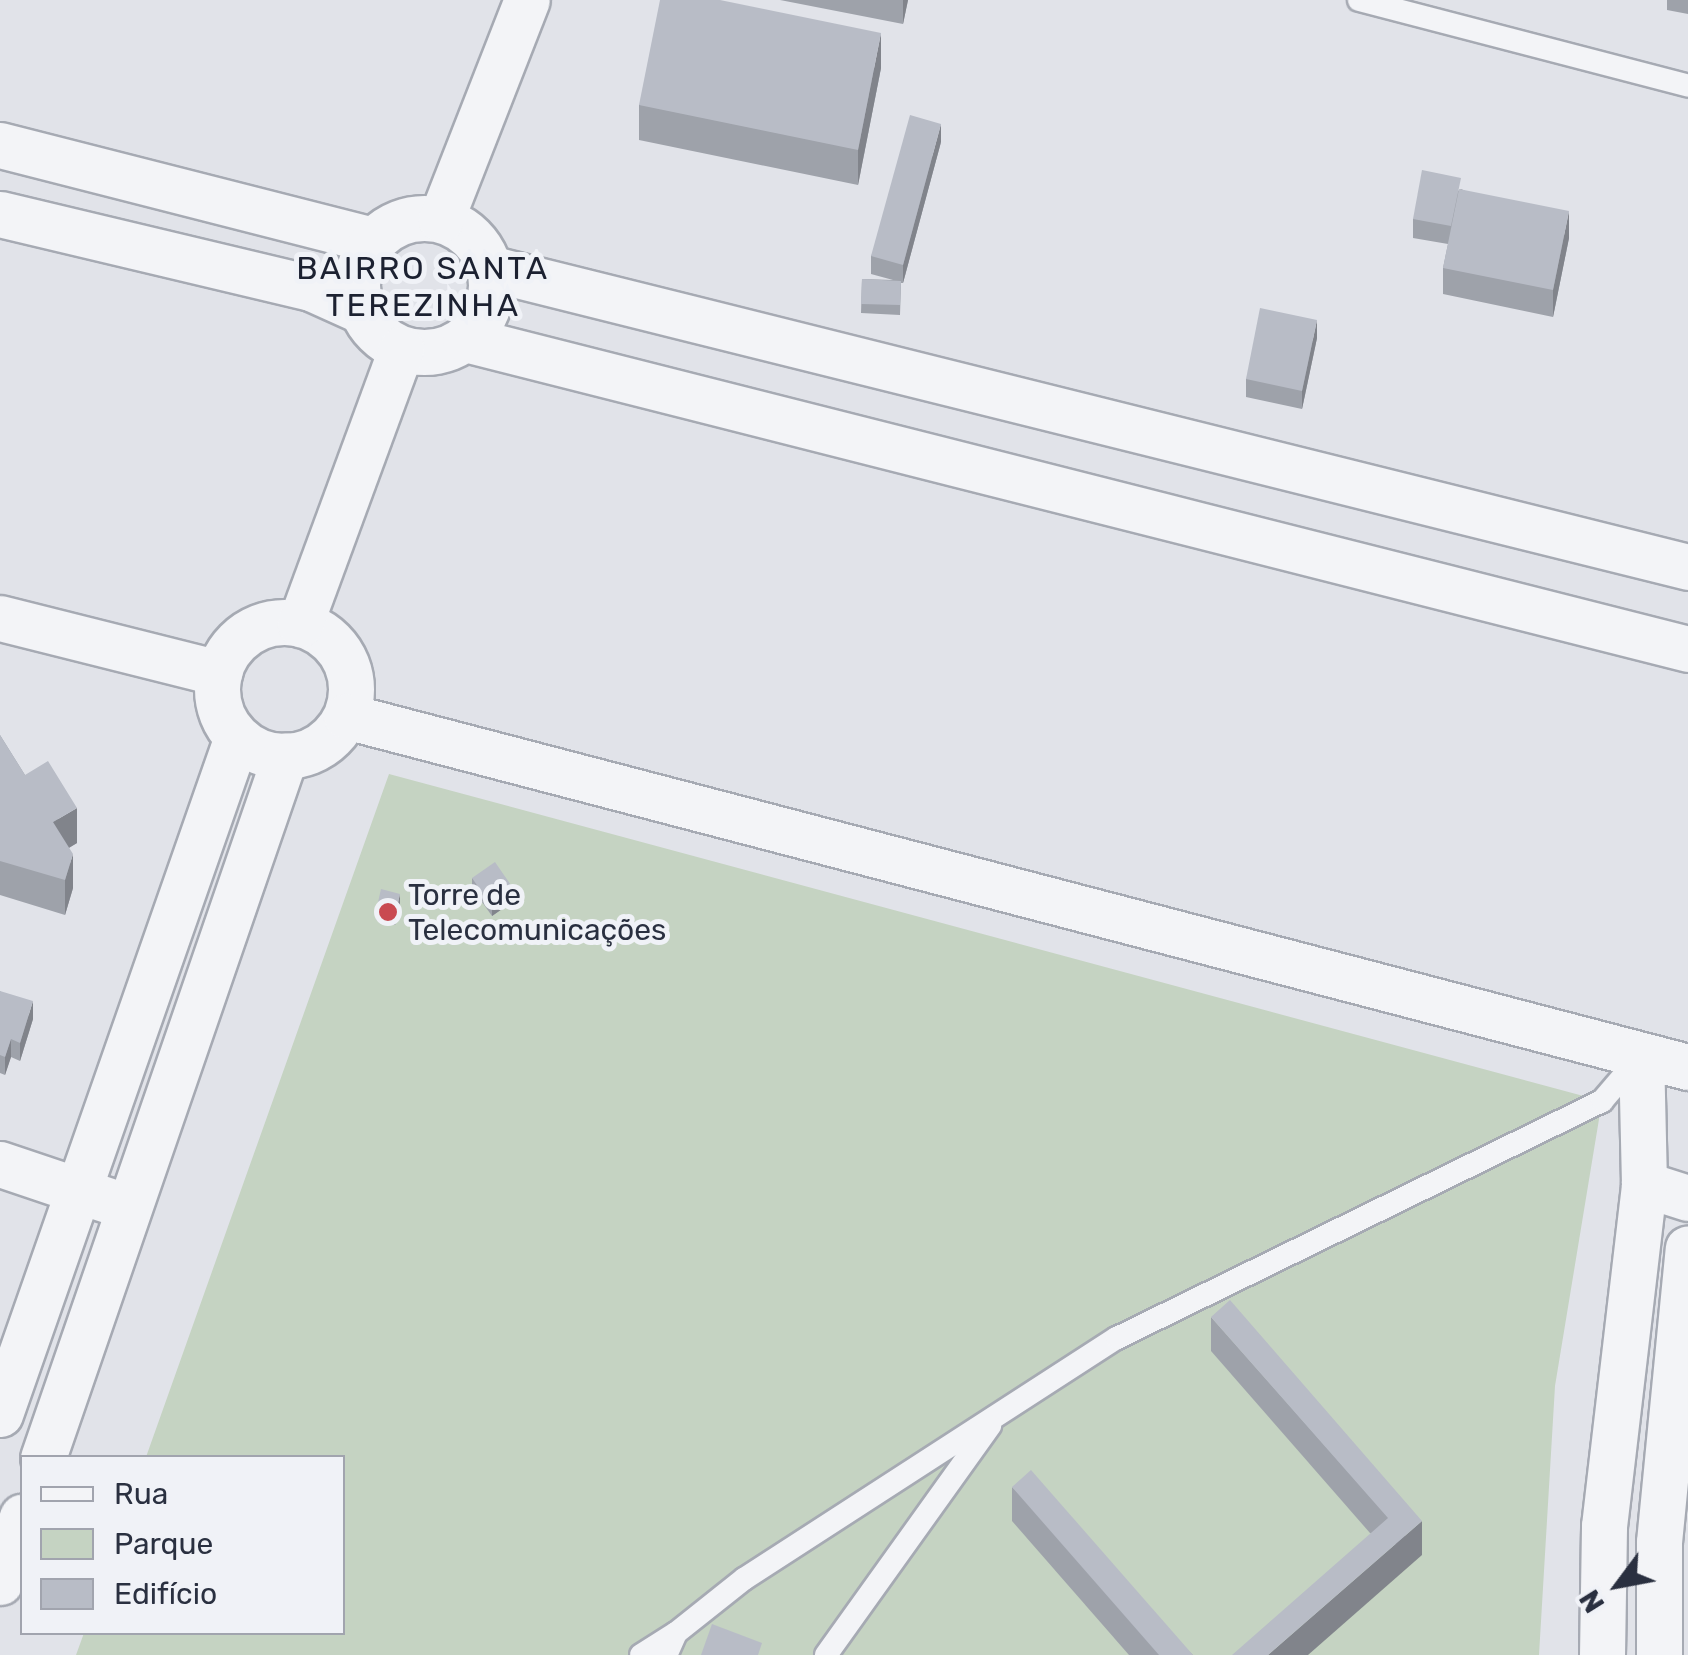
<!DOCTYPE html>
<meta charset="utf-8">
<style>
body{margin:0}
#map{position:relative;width:1688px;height:1655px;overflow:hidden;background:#e1e3e9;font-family:Rubik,sans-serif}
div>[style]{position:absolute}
.green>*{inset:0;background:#c5d3c2}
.roads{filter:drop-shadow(2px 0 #a6aab3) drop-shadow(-2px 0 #a6aab3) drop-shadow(0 2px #a6aab3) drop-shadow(0 -2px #a6aab3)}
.lane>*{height:22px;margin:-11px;padding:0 11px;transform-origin:11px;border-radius:11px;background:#f3f4f7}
.street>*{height:45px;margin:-22.5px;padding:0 22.5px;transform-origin:22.5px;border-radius:22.5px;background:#f3f4f7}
.street>.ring{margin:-22.5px;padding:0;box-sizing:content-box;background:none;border:45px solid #f3f4f7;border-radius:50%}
.wall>*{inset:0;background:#9ea2aa}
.shaded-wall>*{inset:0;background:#81848b}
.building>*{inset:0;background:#b8bcc6}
.dots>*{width:28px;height:28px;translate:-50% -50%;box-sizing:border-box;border:5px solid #f0f2f7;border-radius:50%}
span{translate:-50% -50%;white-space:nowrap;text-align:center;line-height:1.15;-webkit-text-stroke:10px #f0f2f7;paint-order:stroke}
.poi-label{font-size:30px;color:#2a3040}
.left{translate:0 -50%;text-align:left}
.neighbourhood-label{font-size:32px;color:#1c2131;letter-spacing:2.5px}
.legend{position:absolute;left:20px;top:1455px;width:325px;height:180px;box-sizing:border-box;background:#f0f2f7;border:2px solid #a1a4ae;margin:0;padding:12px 18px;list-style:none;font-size:30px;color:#2a3040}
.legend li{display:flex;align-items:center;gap:20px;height:50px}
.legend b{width:50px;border:2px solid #a1a4ae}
.north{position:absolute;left:1568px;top:1535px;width:100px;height:100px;-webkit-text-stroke:8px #f0f2f7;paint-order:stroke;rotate:238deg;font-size:28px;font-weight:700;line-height:40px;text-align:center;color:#2a3040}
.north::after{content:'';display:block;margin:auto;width:35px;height:45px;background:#2a3040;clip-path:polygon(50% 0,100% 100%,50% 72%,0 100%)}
</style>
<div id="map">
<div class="green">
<div style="clip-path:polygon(389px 774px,1602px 1101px,1555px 1386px,1539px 1655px,76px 1655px,84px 1633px,342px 1632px,342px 1458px,146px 1457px)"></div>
</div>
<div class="roads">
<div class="lane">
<div style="left:1359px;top:0;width:340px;rotate:14.6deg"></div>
<div style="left:676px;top:1633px;width:87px;rotate:-38.5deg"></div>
<div style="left:744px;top:1579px;width:444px;rotate:-32.9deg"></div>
<div style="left:1117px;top:1338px;width:540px;rotate:-26.04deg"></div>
<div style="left:1602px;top:1101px;width:55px;rotate:-49.4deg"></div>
<div style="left:641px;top:1655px;width:41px;rotate:-32.2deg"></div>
<div style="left:676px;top:1633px;width:24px;rotate:114deg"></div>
<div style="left:826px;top:1655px;width:282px;rotate:-54.4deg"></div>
</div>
<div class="street">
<div style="left:0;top:145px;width:385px;rotate:14.3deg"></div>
<div style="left:0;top:214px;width:320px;rotate:13.4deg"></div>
<div style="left:311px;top:288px;width:56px;rotate:24.3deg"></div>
<div class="ring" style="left:357px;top:218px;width:89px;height:89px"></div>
<div style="left:441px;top:219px;width:235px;rotate:-68.6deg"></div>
<div style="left:489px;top:268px;width:1236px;rotate:14deg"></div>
<div style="left:465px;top:339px;width:1262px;rotate:14.22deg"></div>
<div style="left:0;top:618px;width:226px;rotate:14.1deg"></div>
<div class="ring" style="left:217px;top:622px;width:89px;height:89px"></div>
<div style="left:300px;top:624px;width:293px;rotate:-69.8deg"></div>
<div style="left:346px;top:716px;width:1387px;rotate:14.66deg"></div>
<div style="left:0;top:1164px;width:113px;rotate:18.6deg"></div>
<div style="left:1644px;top:1184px;width:46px;rotate:17.7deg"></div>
<div style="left:0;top:1414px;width:717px;rotate:-70.71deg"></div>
<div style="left:43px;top:1458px;width:743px;rotate:-70.98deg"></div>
<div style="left:0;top:1582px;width:69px;rotate:-71.3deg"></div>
<div style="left:1602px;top:1655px;width:129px;rotate:-89.1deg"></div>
<div style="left:1604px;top:1526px;width:344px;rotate:-83.3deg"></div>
<div style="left:1644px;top:1184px;width:129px;rotate:-91.3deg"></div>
<div style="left:1659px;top:1655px;width:113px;rotate:-90deg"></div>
<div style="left:1659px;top:1542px;width:295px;rotate:-84.4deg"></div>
</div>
</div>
<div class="wall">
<div style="clip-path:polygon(780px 0,908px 0,903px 24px)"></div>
<div style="clip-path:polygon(1667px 0,1688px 0,1688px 14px,1667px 10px)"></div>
<div style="clip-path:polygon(881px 68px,858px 185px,639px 140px,639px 105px)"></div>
<div style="clip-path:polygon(941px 142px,903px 283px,901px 283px,900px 315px,861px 313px,862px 279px,893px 280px,871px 274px,871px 256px)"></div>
<div style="clip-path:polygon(1461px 189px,1569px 238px,1553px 317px,1443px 294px,1443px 268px,1448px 244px,1413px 238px,1413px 219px)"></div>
<div style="clip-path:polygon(1317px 338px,1302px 409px,1246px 397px,1246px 379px)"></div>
<div style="clip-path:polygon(0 735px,25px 775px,77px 843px,69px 848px,73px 888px,65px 915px,0 895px)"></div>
<div style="clip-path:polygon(472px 878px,515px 900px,492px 916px,472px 888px)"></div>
<div style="clip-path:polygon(400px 904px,395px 925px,376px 920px,376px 911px)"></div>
<div style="clip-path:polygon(0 991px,33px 1019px,20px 1061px,11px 1057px,5px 1075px,0 1073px)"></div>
<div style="clip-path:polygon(1211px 1317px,1422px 1555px,1370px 1533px,1211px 1351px)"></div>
<div style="clip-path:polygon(1012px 1487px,1193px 1655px,1129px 1655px,1012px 1521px)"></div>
</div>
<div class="shaded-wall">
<div style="clip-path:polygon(903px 0,908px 0,903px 24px)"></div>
<div style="clip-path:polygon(881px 33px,881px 68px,858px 185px,858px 150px)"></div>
<div style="clip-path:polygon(941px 124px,941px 142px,903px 283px,903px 265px)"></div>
<div style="clip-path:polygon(1569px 211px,1569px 238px,1553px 317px,1553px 290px)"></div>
<div style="clip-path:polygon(1317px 320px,1317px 338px,1302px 409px,1302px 391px)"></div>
<div style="clip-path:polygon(77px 808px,77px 843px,53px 857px,53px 822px)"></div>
<div style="clip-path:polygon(73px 854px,73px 888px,65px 915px,65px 880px)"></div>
<div style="clip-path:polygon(515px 891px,515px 900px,492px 916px,492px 907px)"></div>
<div style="clip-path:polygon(400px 894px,400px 904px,395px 925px,395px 916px)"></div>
<div style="clip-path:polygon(33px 1001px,33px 1019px,20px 1061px,20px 1043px)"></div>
<div style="clip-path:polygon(11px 1039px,11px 1057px,5px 1075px,5px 1057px)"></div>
<div style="clip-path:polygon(1422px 1521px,1422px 1555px,1308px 1655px,1268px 1655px)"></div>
</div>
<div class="building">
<div style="clip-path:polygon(660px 0,720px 0,881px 33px,858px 150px,639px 105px)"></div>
<div style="clip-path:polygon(910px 115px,941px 124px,903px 265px,871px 256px)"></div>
<div style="clip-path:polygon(1422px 170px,1461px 178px,1451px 226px,1413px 219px)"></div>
<div style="clip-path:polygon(1459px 189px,1569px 211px,1553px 290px,1443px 268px)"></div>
<div style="clip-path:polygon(862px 279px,901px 281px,900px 305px,861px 304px)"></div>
<div style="clip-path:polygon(1260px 308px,1317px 320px,1302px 391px,1246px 379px)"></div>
<div style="clip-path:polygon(0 735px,25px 775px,48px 761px,77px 808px,53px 822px,73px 854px,65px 880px,0 861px)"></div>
<div style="clip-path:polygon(495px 862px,515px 891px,492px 907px,472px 878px)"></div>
<div style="clip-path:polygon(381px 889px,400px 894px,395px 916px,376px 911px)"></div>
<div style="clip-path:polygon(0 991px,33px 1001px,20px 1043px,11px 1039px,5px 1057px,0 1055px)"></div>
<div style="clip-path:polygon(1230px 1300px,1422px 1521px,1268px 1655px,1232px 1655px,1388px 1518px,1211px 1317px)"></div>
<div style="clip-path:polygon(1031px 1470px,1193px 1655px,1159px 1655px,1012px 1487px)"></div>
<div style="clip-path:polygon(712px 1624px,762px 1643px,758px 1655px,701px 1655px)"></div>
</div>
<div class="dots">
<div style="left:388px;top:912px;background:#c94a51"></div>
</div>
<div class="poi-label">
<span class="left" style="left:408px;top:912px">Torre de<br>Telecomunicações</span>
</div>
<div class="neighbourhood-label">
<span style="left:423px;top:287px">BAIRRO SANTA<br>TEREZINHA</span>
</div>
<ul class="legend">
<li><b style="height:12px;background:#f3f4f7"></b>Rua</li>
<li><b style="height:28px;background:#c5d3c2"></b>Parque</li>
<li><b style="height:28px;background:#b8bcc6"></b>Edifício</li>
</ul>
<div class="north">N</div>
</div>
